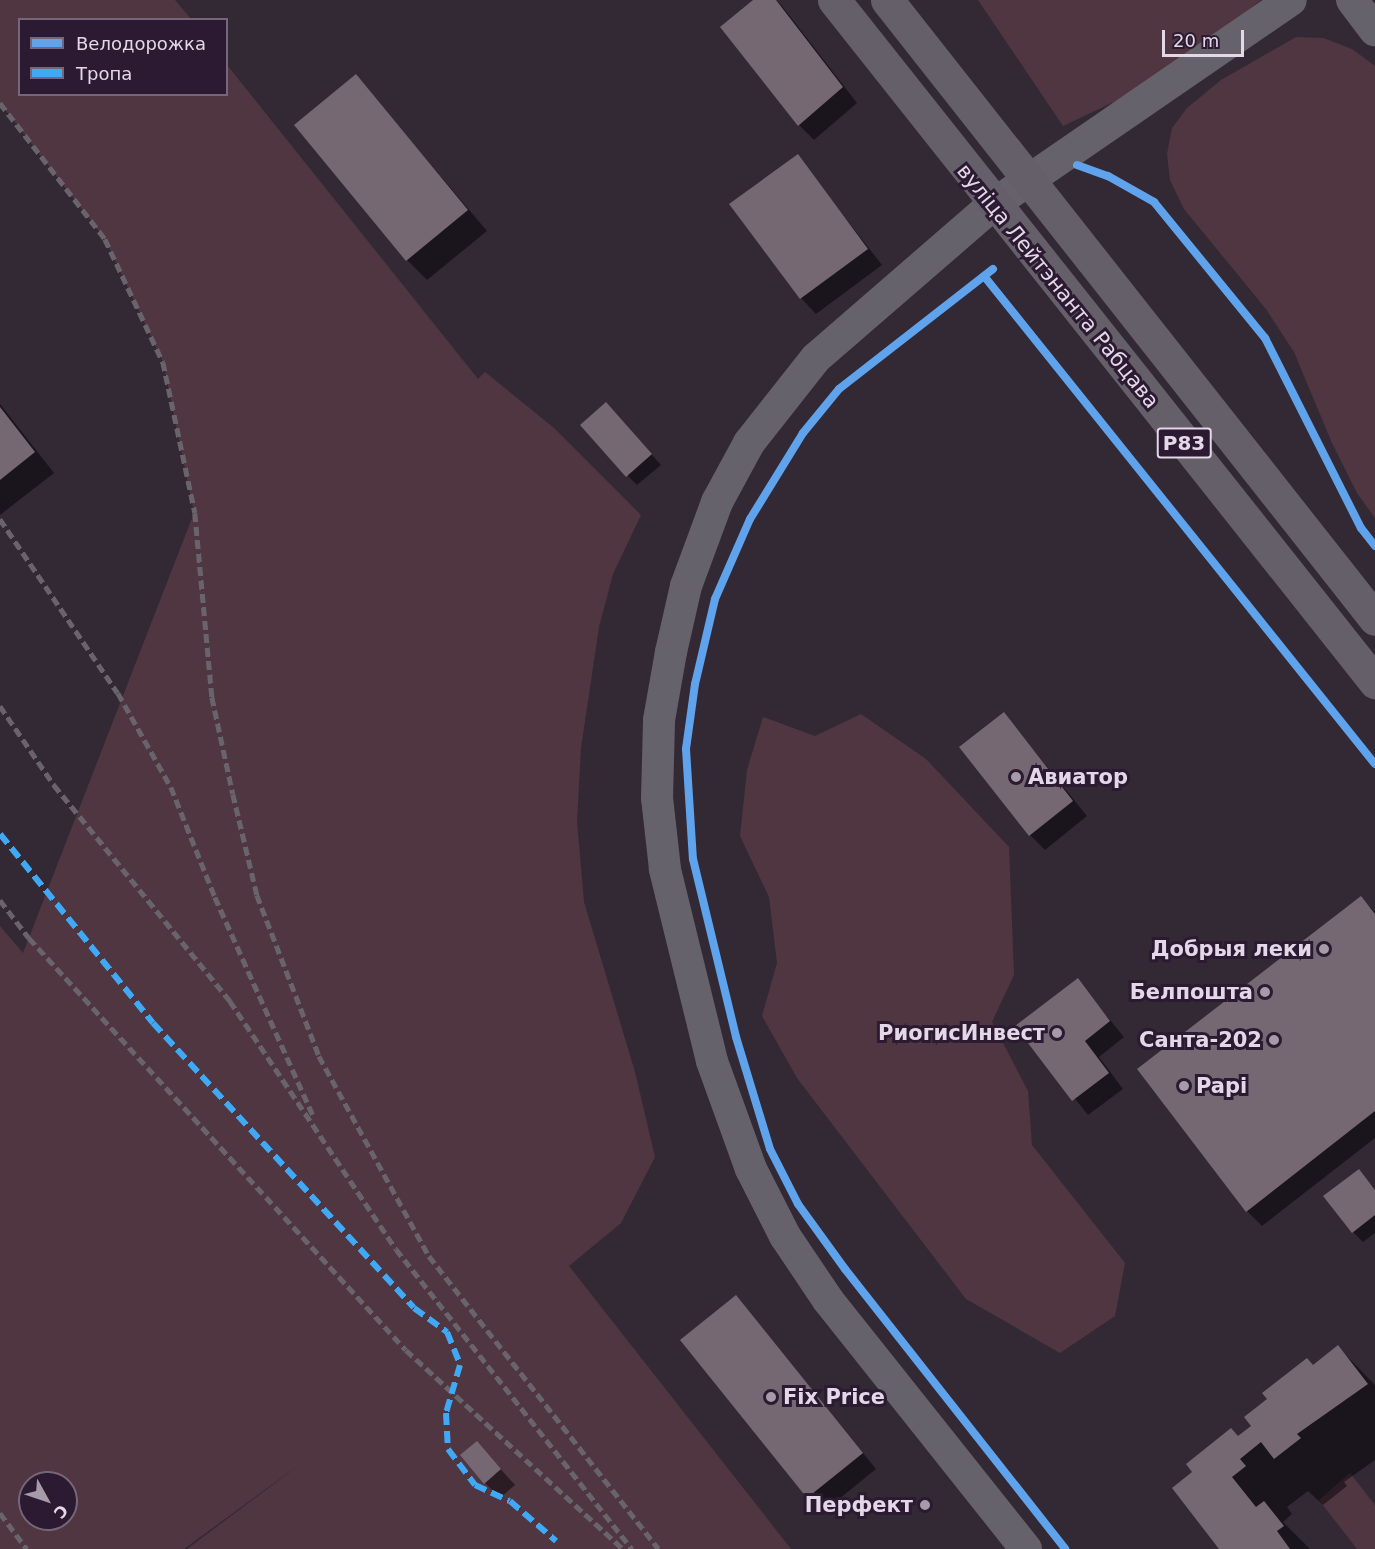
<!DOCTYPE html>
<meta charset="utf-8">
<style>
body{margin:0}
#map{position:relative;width:1375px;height:1549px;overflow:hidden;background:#322935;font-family:"DejaVu Sans",sans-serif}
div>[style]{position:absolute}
.green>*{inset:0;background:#503640}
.shadow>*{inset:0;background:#0007}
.building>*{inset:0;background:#756873}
.street>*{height:32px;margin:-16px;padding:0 16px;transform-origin:16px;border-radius:16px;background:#66626b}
.highway>*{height:33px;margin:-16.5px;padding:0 16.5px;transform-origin:16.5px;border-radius:16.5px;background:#655f6a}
.rail>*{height:4.5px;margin-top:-2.25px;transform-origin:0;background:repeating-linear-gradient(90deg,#69646c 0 9px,transparent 0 13.5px)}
.quiet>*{height:6px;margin-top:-3px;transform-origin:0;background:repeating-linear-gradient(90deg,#3fa9f5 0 12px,transparent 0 18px)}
.cycleway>*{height:8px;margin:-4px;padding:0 4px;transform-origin:4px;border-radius:4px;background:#60a3ed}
.dots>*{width:16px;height:16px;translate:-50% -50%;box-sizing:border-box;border:3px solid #2b1a31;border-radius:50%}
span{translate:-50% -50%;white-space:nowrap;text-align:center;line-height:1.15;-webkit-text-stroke:6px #2b1a31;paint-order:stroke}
.shield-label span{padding:2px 4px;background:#2b1a31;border:2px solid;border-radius:4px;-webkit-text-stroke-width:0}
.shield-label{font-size:20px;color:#e4d8e8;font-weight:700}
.street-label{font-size:21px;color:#e4d8e8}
.poi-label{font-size:21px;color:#e4d8e8;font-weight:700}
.left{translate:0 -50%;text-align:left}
.right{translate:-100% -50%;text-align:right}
.legend{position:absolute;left:18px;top:18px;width:210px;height:78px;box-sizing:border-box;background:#2b1a31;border:2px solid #75667a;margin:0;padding:8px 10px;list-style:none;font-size:18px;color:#e4d8e8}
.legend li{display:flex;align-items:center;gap:12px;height:30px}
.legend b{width:30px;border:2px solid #75667a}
.north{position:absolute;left:18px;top:1471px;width:60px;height:60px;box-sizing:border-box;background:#2b1a31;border:2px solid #75667a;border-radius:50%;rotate:130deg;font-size:16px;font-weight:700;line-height:24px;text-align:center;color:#e4d8e8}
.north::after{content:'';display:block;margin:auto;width:21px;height:27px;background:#a69ba9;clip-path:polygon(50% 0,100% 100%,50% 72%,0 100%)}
.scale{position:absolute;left:1162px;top:30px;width:82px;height:27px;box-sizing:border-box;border:3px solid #e4d8e8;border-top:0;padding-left:8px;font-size:18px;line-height:21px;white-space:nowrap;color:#e4d8e8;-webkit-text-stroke:4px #2b1a31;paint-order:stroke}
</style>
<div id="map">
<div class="green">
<div style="clip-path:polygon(evenodd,0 0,175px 0,191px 19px,20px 20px,20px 94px,226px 94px,227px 65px,478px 379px,485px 372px,554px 428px,641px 515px,613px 574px,599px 627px,581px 748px,577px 821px,584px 902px,635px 1072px,655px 1157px,621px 1223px,569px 1266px,791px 1549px,187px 1549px,303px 1462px,184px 1549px,0 1549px,0 926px,23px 953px,194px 513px,163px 362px,105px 239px,0 103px,0 0,30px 1483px,66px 1483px,66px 1519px,30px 1519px,30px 1483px)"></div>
<div style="clip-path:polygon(978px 0,1261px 0,1152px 84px,1063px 126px)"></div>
<div style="clip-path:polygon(1296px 37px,1323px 38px,1352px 49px,1375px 66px,1375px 518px,1357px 493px,1332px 443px,1294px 352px,1266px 309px,1184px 209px,1170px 180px,1167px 154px,1172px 128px,1187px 108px,1221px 80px)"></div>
<div style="clip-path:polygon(861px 714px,926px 759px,1009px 847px,1014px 975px,992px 1022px,1028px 1091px,1032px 1145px,1125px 1263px,1115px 1316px,1060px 1353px,966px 1299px,797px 1078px,762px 1016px,777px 963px,769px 897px,740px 836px,747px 770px,763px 717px,815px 736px)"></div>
<div style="clip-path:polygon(1350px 1473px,1375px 1505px,1375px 1549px,1357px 1549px,1319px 1500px)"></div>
</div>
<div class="shadow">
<div style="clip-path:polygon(756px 0,776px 0,782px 6px,857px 103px,814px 140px,799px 125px)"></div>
<div style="clip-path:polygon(356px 76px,487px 231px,427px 280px,407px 260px)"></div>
<div style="clip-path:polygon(797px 156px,882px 265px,816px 314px,801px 298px)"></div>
<div style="clip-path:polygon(0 404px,54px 473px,0 515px)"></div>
<div style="clip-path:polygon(616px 414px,661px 465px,637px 485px,628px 476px)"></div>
<div style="clip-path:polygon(1004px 714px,1087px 816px,1045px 850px,1030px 835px)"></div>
<div style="clip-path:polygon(1361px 898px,1375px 912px,1375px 1138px,1262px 1226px,1247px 1211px)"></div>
<div style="clip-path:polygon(1077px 980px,1124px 1037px,1099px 1057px,1123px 1089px,1088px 1115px,1017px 1026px)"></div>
<div style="clip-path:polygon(1358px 1171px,1375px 1189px,1375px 1233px,1363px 1242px,1353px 1232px)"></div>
<div style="clip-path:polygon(736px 1297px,876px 1469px,823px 1512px,808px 1497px)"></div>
<div style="clip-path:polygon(1338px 1347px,1375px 1385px,1375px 1460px,1344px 1482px,1347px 1486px,1323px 1505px,1308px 1491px,1287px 1507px,1292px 1514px,1283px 1522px,1310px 1549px,1221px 1549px,1174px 1488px,1253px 1426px)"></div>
<div style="clip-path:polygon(477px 1443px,515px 1485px,500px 1498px,485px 1483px)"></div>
</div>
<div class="building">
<div style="clip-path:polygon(753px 0,776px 0,843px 87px,798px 126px,720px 27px)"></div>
<div style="clip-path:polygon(356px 74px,468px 210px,406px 261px,294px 125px)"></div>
<div style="clip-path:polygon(798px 154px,868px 249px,800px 299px,729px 204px)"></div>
<div style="clip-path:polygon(606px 402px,652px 454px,626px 477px,580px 425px)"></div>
<div style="clip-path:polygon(0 407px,35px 452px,0 480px)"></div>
<div style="clip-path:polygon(1004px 712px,1073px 801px,1029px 836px,959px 747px)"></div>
<div style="clip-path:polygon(1361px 896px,1375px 914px,1375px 1111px,1246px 1212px,1137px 1069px)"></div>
<div style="clip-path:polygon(1078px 978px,1110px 1021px,1085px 1041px,1109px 1073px,1072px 1101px,1015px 1026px)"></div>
<div style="clip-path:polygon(1359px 1169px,1375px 1190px,1375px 1215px,1352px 1233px,1323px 1196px)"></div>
<div style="clip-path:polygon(736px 1295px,863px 1453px,807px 1498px,680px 1340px)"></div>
<div style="clip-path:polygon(1338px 1345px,1368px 1384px,1297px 1434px,1301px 1438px,1274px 1459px,1261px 1442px,1240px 1459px,1246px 1466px,1232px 1477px,1256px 1507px,1264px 1501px,1284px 1526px,1277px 1531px,1290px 1549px,1219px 1549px,1172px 1488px,1192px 1472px,1186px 1464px,1231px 1428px,1238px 1436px,1251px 1426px,1244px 1417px,1267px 1399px,1262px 1393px,1307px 1358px,1313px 1365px)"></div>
<div style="clip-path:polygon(477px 1441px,501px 1469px,484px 1484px,460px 1455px)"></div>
</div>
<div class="street">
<div style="left:1352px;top:0;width:38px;rotate:53deg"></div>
<div style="left:1026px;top:1549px;width:318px;rotate:-128.5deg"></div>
<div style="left:828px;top:1300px;width:77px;rotate:-123.9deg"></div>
<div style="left:785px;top:1236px;width:75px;rotate:-116.9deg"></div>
<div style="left:751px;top:1169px;width:115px;rotate:-109.9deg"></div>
<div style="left:712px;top:1061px;width:198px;rotate:-103.8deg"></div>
<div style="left:665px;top:869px;width:71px;rotate:-96.4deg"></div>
<div style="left:657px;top:798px;width:78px;rotate:-88.5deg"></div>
<div style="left:659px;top:720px;width:69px;rotate:-80deg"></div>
<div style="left:671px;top:652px;width:68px;rotate:-77.2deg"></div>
<div style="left:686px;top:586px;width:90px;rotate:-69.7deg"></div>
<div style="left:717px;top:502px;width:67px;rotate:-61.5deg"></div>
<div style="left:749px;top:443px;width:108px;rotate:-51.8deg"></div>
<div style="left:816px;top:358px;width:235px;rotate:-40.9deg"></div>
<div style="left:994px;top:204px;width:360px;rotate:-34.5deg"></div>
</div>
<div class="highway">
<div style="left:834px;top:0;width:871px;rotate:51.58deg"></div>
<div style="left:887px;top:0;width:788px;rotate:51.75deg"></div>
</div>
<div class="rail">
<div style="left:0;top:103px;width:172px;rotate:52.3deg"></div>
<div style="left:105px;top:239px;width:136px;rotate:64.8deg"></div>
<div style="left:163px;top:362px;width:154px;rotate:78deg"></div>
<div style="left:195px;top:513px;width:185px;rotate:84.7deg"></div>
<div style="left:212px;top:697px;width:99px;rotate:77.8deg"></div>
<div style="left:233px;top:794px;width:104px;rotate:76.6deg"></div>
<div style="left:257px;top:895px;width:173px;rotate:68.9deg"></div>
<div style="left:319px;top:1056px;width:228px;rotate:61.2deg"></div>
<div style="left:429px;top:1256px;width:372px;rotate:51.9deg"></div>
<div style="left:0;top:519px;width:210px;rotate:55.9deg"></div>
<div style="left:118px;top:693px;width:108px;rotate:60.6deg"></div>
<div style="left:171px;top:787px;width:118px;rotate:68.2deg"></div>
<div style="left:215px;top:897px;width:241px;rotate:65.8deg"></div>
<div style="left:0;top:706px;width:96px;rotate:55.6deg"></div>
<div style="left:54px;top:785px;width:279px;rotate:50.8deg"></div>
<div style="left:230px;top:1001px;width:298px;rotate:56.2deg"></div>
<div style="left:396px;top:1249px;width:382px;rotate:51.8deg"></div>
<div style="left:0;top:900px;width:48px;rotate:52.7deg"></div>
<div style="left:29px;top:938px;width:558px;rotate:47.54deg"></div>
<div style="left:406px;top:1350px;width:294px;rotate:42.5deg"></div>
<div style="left:0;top:1513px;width:45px;rotate:53.1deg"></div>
</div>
<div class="quiet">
<div style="left:0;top:834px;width:243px;rotate:51deg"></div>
<div style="left:153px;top:1023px;width:386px;rotate:47.5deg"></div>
<div style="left:414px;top:1308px;width:41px;rotate:36deg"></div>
<div style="left:447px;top:1332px;width:35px;rotate:68deg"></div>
<div style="left:460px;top:1365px;width:50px;rotate:106.3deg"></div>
<div style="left:446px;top:1413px;width:36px;rotate:87deg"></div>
<div style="left:448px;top:1449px;width:45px;rotate:53.1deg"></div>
<div style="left:475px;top:1485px;width:38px;rotate:25deg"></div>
<div style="left:510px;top:1501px;width:61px;rotate:41deg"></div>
</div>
<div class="cycleway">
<div style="left:1077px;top:165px;width:33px;rotate:20deg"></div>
<div style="left:1108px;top:176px;width:53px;rotate:29.5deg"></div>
<div style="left:1154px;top:202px;width:176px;rotate:50.8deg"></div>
<div style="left:1265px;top:338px;width:213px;rotate:63.2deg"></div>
<div style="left:1361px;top:528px;width:23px;rotate:52deg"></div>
<div style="left:993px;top:269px;width:195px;rotate:142.1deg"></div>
<div style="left:839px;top:389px;width:57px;rotate:129.3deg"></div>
<div style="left:803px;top:433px;width:101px;rotate:121.6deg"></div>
<div style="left:750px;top:519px;width:87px;rotate:113.6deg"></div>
<div style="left:715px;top:599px;width:87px;rotate:103.2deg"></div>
<div style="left:695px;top:684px;width:66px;rotate:97.9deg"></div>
<div style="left:686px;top:749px;width:110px;rotate:86.4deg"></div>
<div style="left:693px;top:859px;width:183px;rotate:76.4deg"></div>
<div style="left:736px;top:1037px;width:117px;rotate:73.1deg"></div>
<div style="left:770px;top:1149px;width:62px;rotate:63deg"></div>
<div style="left:798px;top:1204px;width:80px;rotate:54.1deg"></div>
<div style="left:845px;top:1269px;width:356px;rotate:51.8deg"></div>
<div style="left:984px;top:276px;width:625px;rotate:51.3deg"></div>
</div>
<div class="dots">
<div style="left:1016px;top:777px;background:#a69ba9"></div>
<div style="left:1324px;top:949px;background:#a69ba9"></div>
<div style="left:1265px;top:992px;background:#a69ba9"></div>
<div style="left:1057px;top:1033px;background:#a69ba9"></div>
<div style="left:1274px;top:1040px;background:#a69ba9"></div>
<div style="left:1184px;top:1086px;background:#a69ba9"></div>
<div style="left:771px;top:1397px;background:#a69ba9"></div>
<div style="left:925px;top:1505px;background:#a69ba9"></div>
</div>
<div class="shield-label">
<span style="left:1184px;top:443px">Р83</span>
</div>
<div class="street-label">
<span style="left:1058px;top:286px;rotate:51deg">вуліца Лейтэнанта Рабцава</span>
</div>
<div class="poi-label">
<span class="left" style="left:1028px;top:777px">Авиатор</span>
<span class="right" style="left:1312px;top:949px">Добрыя леки</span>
<span class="right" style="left:1253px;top:992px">Белпошта</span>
<span class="right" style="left:1045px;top:1033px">РиогисИнвест</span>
<span class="right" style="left:1262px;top:1040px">Санта-202</span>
<span class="left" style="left:1196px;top:1086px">Papi</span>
<span class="left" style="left:783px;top:1397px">Fix Price</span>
<span class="right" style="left:913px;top:1505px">Перфект</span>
</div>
<ul class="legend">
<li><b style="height:8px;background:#60a3ed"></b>Велодорожка</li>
<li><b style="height:8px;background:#3fa9f5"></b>Тропа</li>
</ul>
<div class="north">С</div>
<div class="scale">20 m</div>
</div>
